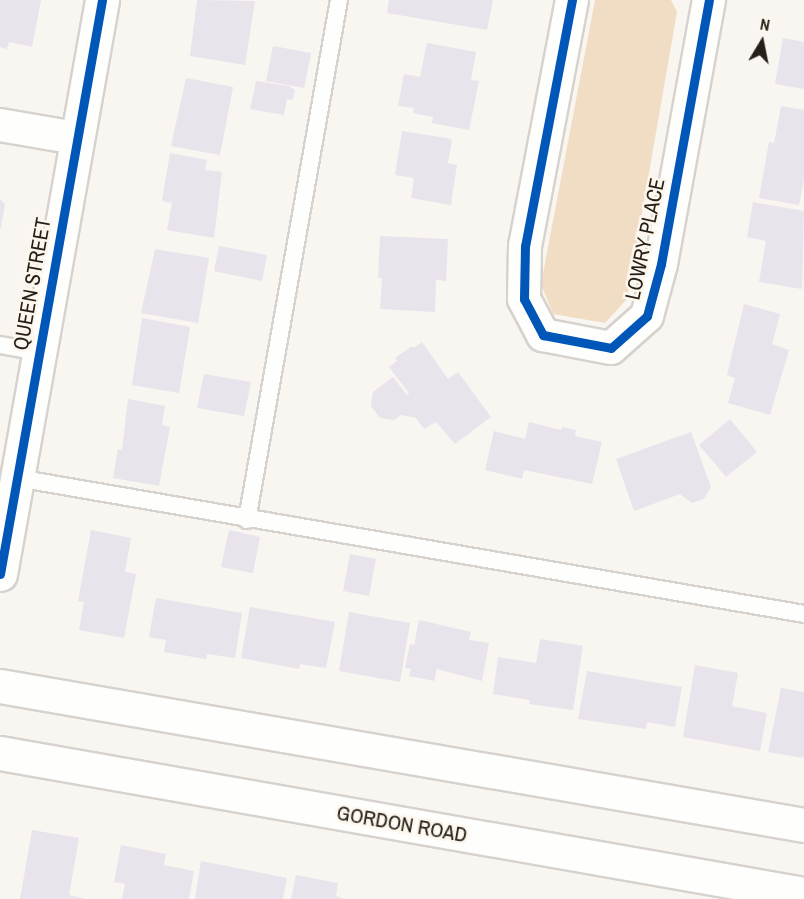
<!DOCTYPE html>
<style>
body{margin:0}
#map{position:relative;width:804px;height:899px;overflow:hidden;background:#f9f5f0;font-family:"Archivo Narrow",sans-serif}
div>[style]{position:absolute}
.green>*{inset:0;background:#f1ddc3}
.building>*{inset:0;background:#e9e3ec}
.roads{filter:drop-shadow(2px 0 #d6d2cd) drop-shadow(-2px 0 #d6d2cd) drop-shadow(0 2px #d6d2cd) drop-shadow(0 -2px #d6d2cd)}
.service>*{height:16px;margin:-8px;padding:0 8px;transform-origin:8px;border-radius:8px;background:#fefefd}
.minor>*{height:32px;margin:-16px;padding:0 16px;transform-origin:16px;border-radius:16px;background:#fefefd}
.tertiary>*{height:33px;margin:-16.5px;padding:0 16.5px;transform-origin:16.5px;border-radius:16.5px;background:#fefefd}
.secondary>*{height:33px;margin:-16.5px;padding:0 16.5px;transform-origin:16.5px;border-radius:16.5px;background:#fefefd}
.cycleway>*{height:9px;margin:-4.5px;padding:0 4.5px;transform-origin:4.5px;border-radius:4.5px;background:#0057b8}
span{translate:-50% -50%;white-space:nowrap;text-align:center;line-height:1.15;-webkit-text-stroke:5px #fdf6ec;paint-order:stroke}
.street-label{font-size:21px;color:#242019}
.north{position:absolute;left:732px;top:12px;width:60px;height:60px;-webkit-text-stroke:4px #fdf6ec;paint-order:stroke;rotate:10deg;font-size:16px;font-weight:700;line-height:24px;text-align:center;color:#242019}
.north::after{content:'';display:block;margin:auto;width:21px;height:27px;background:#242019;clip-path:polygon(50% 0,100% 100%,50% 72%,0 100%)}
</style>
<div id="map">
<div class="green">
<div style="clip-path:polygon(595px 0,671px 0,677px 12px,627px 299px,605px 323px,553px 314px,541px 284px)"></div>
</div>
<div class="building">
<div style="clip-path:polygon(0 0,41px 0,32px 47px,9px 42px,7px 49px,0 47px)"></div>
<div style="clip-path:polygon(197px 0,255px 1px,245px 65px,190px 56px)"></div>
<div style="clip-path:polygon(389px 0,493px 0,487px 30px,387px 13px)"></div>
<div style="clip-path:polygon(783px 38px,804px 42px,804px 89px,775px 84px)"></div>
<div style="clip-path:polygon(427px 43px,476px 52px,471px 80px,479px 81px,469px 130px,432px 123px,433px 117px,413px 113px,414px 108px,398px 106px,404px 74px,420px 77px)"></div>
<div style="clip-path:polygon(273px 46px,311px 53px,304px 88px,266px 81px)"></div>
<div style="clip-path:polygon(186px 78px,233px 87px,220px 155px,171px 146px)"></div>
<div style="clip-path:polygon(256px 81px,289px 86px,295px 90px,293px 100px,287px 99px,284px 115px,250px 109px)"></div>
<div style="clip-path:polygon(781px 106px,804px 110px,804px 180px,799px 205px,759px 198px,769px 142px,774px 143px)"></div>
<div style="clip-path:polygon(402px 131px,452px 139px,448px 163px,457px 165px,451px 205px,411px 198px,414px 178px,395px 175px)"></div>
<div style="clip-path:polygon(170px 153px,207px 160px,205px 170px,222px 172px,214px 238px,167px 230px,172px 203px,162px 201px)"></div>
<div style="clip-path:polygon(0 199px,5px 204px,1px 228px,0 228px)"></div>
<div style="clip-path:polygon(753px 202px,804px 211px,802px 289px,759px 282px,766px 241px,747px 237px)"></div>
<div style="clip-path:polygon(380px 236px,448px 239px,446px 281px,436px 280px,435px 312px,380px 309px,382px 278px,378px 278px)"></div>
<div style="clip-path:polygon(219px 246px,267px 255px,262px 281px,214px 271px)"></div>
<div style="clip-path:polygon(155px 249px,209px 258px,198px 323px,141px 313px)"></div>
<div style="clip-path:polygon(744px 304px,780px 314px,772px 344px,789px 350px,770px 415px,728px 403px,735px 378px,727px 375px)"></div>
<div style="clip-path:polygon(142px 318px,190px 327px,179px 393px,132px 385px)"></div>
<div style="clip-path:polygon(422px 342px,448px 379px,458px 372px,491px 417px,455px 444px,436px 422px,424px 429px,416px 418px,401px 415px,394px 420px,380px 418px,371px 406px,373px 392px,393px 377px,407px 395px,409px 393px,389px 367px,397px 361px,395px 358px,412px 346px,414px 348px)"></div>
<div style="clip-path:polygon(204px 374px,251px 382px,244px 416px,197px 408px)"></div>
<div style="clip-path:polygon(128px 399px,165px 406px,162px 425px,170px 427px,159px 486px,113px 478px,118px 449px,122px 450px)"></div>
<div style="clip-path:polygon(730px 419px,757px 452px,726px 477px,699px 445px)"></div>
<div style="clip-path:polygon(529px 422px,561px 430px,562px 427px,576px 430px,575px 436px,602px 442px,592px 484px,524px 470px,522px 479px,485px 470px,494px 431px,525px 439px)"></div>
<div style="clip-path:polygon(691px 432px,711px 487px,704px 499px,692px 503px,680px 494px,634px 511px,616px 459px)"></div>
<div style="clip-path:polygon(91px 530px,131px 538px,125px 572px,136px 574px,124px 638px,79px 630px,84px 602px,78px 601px)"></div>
<div style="clip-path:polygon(229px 530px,260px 537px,253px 573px,221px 567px)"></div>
<div style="clip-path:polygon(350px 554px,376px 559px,369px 596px,343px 591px)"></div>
<div style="clip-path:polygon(156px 598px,242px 613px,235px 658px,207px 654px,206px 659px,164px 652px,166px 640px,149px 637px)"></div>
<div style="clip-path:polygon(250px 607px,335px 622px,326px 668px,300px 664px,299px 669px,241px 658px)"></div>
<div style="clip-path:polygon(349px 612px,410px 623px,400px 682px,339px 671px)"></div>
<div style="clip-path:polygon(419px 620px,471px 632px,469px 640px,489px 643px,482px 681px,437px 669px,434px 681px,409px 676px,411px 669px,405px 668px,410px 644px,414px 645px)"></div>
<div style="clip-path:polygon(540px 639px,583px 646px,573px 710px,529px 704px,530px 700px,493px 694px,498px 657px,536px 663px)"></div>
<div style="clip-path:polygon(695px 665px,738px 673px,732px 706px,767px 713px,760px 751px,683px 737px)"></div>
<div style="clip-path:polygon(587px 671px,682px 687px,675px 727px,647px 722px,646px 729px,578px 719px)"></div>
<div style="clip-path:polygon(781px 688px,804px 692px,804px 758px,768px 752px)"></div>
<div style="clip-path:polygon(32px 830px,79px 838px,69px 895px,86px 899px,20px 899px)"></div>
<div style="clip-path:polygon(121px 845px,166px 854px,164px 865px,194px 871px,189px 899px,122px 899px,125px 884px,114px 882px)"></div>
<div style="clip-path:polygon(201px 861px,287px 878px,283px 899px,195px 899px)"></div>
<div style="clip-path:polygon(296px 875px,338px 883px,336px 896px,346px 899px,291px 899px)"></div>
</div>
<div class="roads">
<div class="service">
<div style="left:0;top:345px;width:40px;rotate:10deg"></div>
<div style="left:17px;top:478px;width:799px;rotate:9.8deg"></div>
<div style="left:247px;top:520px;width:528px;rotate:-79.97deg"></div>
</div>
<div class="minor">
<div style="left:572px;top:0;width:250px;rotate:100.8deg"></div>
<div style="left:525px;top:246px;width:53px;rotate:91.1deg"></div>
<div style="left:524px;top:299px;width:41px;rotate:62.2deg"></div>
<div style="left:543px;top:335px;width:69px;rotate:10.8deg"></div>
<div style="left:611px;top:348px;width:48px;rotate:-41.6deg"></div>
<div style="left:647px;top:316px;width:54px;rotate:-74.9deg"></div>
<div style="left:661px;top:264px;width:268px;rotate:-79.7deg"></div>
<div style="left:0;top:125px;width:77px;rotate:9.7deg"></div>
</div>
<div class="tertiary">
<div style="left:0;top:574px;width:583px;rotate:-79.92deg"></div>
</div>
<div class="secondary">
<div style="left:0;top:686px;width:816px;rotate:9.81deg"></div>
<div style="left:0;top:753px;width:816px;rotate:9.95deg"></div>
</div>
</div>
<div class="cycleway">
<div style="left:572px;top:0;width:250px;rotate:100.8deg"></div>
<div style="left:525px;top:246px;width:53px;rotate:91.1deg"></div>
<div style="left:524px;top:299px;width:41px;rotate:62.2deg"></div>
<div style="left:543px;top:335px;width:69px;rotate:10.8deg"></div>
<div style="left:611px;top:348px;width:48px;rotate:-41.6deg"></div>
<div style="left:647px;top:316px;width:54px;rotate:-74.9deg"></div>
<div style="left:661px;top:264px;width:268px;rotate:-79.7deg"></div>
<div style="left:0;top:574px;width:583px;rotate:-79.92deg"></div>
</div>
<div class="street-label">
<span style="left:645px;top:239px;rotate:-78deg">LOWRY PLACE</span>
<span style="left:32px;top:284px;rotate:-80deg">QUEEN STREET</span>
<span style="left:402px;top:824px;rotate:10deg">GORDON ROAD</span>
</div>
<div class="north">N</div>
</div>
